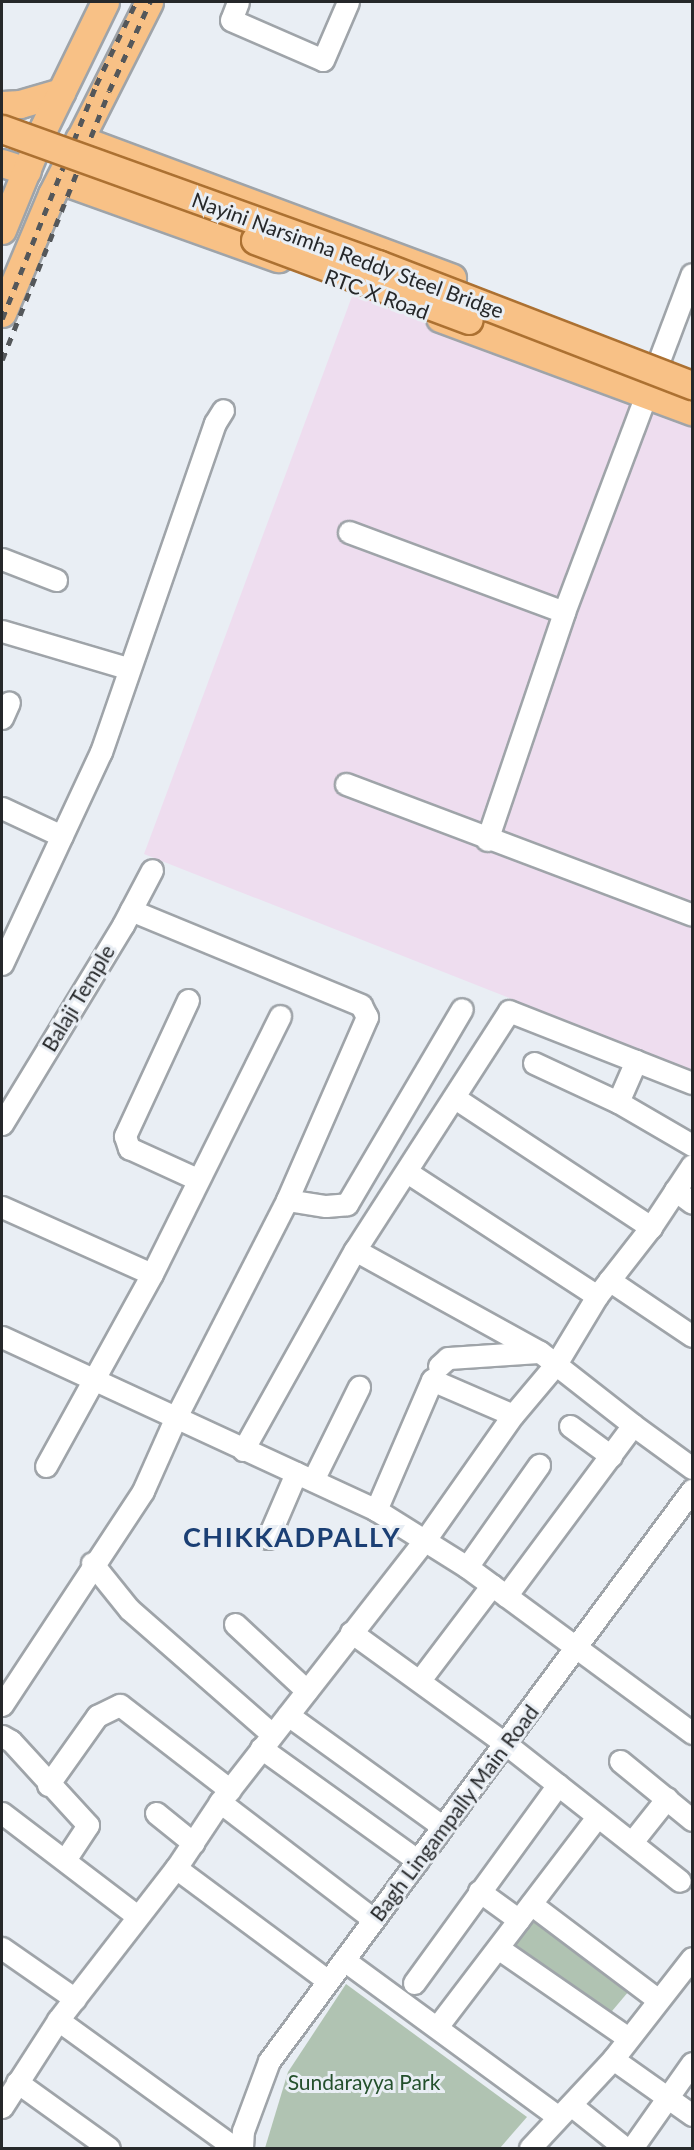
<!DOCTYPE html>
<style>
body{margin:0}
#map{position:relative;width:694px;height:2150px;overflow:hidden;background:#e9eef4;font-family:Lato,sans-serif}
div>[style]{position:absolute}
.industrial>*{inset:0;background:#eeddef}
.green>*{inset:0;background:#b0c3b2}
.roads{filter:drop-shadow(2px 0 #9fa4a9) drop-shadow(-2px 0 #9fa4a9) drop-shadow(0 2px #9fa4a9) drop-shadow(0 -2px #9fa4a9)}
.minor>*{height:21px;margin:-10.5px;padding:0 10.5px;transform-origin:10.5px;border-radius:10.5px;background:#fff}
.major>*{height:27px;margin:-13.5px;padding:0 13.5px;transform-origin:13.5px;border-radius:13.5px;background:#f8c186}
.rail>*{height:4.5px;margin-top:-2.25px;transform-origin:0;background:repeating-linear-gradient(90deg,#54575a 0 8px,transparent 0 16px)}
.bridges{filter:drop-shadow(2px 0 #ac7132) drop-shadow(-2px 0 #ac7132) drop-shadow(0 2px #ac7132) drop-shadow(0 -2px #ac7132)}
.major-bridge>*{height:27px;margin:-13.5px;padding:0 13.5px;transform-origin:13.5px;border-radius:13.5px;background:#f8c186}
span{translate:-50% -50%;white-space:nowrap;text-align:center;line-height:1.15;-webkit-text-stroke:6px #e9eef4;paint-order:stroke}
.street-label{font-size:21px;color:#26282a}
.park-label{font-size:21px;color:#24502c}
.district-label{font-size:27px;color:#1b3f74;font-weight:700;letter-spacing:1.5px}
.frame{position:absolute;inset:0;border:3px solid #26282a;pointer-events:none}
</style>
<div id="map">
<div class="industrial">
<div style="clip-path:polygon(354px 291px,692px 418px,692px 1070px,144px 854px)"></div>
</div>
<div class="green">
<div style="clip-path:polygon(536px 1916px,634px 1985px,607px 2017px,512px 1951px)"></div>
<div style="clip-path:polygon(346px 1984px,527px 2117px,500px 2148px,265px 2148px,288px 2072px)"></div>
</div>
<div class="roads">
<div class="minor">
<div style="left:238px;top:2px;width:19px;rotate:111deg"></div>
<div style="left:231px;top:20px;width:100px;rotate:23.5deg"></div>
<div style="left:323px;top:60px;width:63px;rotate:-66.7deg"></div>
<div style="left:349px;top:532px;width:229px;rotate:20.4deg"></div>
<div style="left:2px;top:559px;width:58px;rotate:21.3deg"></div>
<div style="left:2px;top:631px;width:130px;rotate:16.5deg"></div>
<div style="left:2px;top:718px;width:17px;rotate:-66deg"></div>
<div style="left:346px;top:784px;width:370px;rotate:20.7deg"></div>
<div style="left:2px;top:808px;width:66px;rotate:25deg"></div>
<div style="left:487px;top:840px;width:241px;rotate:-71.3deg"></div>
<div style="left:564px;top:612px;width:361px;rotate:-69.3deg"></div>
<div style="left:2px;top:964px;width:234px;rotate:-65deg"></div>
<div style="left:101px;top:752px;width:348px;rotate:-70.9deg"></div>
<div style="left:215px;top:423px;width:15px;rotate:-58deg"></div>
<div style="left:188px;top:1000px;width:150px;rotate:114.9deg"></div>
<div style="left:125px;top:1136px;width:13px;rotate:72deg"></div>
<div style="left:129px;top:1148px;width:75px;rotate:24.5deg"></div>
<div style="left:534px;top:1063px;width:93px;rotate:24.9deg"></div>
<div style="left:618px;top:1102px;width:45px;rotate:-66.3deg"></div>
<div style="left:455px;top:1098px;width:235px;rotate:33.4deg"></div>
<div style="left:618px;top:1102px;width:86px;rotate:30.2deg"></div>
<div style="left:2px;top:1124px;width:233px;rotate:-58.7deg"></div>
<div style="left:123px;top:925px;width:62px;rotate:-62.2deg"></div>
<div style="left:407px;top:1172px;width:227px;rotate:33.1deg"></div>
<div style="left:675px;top:1190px;width:21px;rotate:37deg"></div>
<div style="left:287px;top:1200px;width:39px;rotate:9deg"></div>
<div style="left:326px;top:1206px;width:21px;rotate:-5deg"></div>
<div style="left:347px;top:1204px;width:226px;rotate:-59.5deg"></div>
<div style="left:2px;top:1207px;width:164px;rotate:24.1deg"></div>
<div style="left:355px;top:1250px;width:211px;rotate:28.9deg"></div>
<div style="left:540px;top:1352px;width:118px;rotate:38.1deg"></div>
<div style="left:633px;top:1425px;width:213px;rotate:126.6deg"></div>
<div style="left:609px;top:1280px;width:100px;rotate:34deg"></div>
<div style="left:2px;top:1337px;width:412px;rotate:24.8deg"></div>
<div style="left:376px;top:1510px;width:107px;rotate:32.1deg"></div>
<div style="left:467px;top:1567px;width:280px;rotate:36.4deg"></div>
<div style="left:439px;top:1366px;width:12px;rotate:-42deg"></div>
<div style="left:448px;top:1358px;width:91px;rotate:-3.8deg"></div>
<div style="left:633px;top:1425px;width:73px;rotate:36.1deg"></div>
<div style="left:570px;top:1426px;width:51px;rotate:36.2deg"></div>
<div style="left:243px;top:1450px;width:229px;rotate:-60.8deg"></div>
<div style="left:355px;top:1250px;width:284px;rotate:-57.2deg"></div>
<div style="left:509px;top:1011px;width:197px;rotate:21.5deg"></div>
<div style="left:46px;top:1466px;width:219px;rotate:-61.1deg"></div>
<div style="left:152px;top:1274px;width:288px;rotate:-63.6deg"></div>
<div style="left:313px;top:1480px;width:104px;rotate:-63.7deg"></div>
<div style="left:376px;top:1510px;width:142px;rotate:-66.7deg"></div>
<div style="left:432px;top:1380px;width:88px;rotate:23.4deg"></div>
<div style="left:268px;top:1538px;width:71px;rotate:-66.7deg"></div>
<div style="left:92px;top:1563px;width:59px;rotate:51.2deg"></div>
<div style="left:129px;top:1609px;width:190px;rotate:41.2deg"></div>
<div style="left:467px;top:1567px;width:125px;rotate:-54.8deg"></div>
<div style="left:235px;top:1624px;width:98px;rotate:42.9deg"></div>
<div style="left:351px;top:1632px;width:191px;rotate:35.9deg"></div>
<div style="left:506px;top:1744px;width:221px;rotate:38.2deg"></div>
<div style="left:420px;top:1680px;width:119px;rotate:-52.8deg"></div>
<div style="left:2px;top:1705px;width:256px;rotate:-56.6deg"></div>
<div style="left:143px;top:1491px;width:81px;rotate:-66deg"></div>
<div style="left:176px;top:1417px;width:244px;rotate:-62.9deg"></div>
<div style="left:287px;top:1200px;width:200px;rotate:-66.4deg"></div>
<div style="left:367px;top:1017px;width:13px;rotate:-117deg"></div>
<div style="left:361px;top:1005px;width:249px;rotate:-157.6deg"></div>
<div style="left:288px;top:1715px;width:190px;rotate:35.8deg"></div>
<div style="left:2px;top:1736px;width:10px;rotate:29deg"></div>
<div style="left:11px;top:1741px;width:114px;rotate:47.5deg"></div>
<div style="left:88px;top:1825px;width:42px;rotate:123.3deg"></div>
<div style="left:261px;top:1748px;width:193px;rotate:35.7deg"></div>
<div style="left:620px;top:1761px;width:93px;rotate:39.3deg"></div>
<div style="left:48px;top:1785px;width:85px;rotate:-54.6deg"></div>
<div style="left:97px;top:1716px;width:25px;rotate:-26deg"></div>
<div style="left:120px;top:1705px;width:139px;rotate:37.7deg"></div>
<div style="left:220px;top:1802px;width:193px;rotate:37.4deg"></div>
<div style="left:2px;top:1813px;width:168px;rotate:37.3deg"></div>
<div style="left:156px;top:1813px;width:48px;rotate:39deg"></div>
<div style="left:632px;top:1842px;width:56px;rotate:-51.5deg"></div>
<div style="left:176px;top:1868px;width:188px;rotate:36.6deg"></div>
<div style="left:479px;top:1891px;width:49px;rotate:35.9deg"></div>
<div style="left:531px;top:1904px;width:153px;rotate:37deg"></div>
<div style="left:2px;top:1948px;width:89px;rotate:34.9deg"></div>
<div style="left:498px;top:1948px;width:151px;rotate:34.7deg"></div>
<div style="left:344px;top:1960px;width:264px;rotate:36.2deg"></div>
<div style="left:414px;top:1983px;width:245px;rotate:-54deg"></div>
<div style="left:58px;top:2020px;width:218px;rotate:35.9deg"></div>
<div style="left:437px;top:2027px;width:264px;rotate:-52.7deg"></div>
<div style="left:613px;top:2059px;width:97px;rotate:35.3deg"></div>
<div style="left:17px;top:2082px;width:113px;rotate:35.7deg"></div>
<div style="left:571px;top:2105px;width:69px;rotate:38.5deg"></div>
<div style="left:2px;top:2107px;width:103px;rotate:-57.2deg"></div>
<div style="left:58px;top:2020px;width:192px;rotate:-52.2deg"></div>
<div style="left:176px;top:1868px;width:79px;rotate:-56.3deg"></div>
<div style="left:220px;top:1802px;width:333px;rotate:-52deg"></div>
<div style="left:425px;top:1540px;width:153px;rotate:-54.9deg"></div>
<div style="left:513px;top:1415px;width:67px;rotate:-49.9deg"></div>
<div style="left:556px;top:1364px;width:79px;rotate:-58.9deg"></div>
<div style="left:597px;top:1296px;width:88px;rotate:-52deg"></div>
<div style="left:651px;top:1227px;width:74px;rotate:-56.5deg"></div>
<div style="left:242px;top:2148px;width:17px;rotate:-87deg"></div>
<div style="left:243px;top:2131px;width:75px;rotate:-69.6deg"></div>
<div style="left:269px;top:2061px;width:711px;rotate:-53.47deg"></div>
<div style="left:530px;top:2148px;width:122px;rotate:-47deg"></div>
<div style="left:613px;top:2059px;width:128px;rotate:-52deg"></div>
<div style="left:632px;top:2148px;width:104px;rotate:-54.8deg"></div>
</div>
<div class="major">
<div style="left:2px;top:105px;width:18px;rotate:-3deg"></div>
<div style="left:20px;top:104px;width:43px;rotate:-16.3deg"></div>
<div style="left:79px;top:139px;width:398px;rotate:20.4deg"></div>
<div style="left:2px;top:163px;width:26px;rotate:18deg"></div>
<div style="left:60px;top:180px;width:232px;rotate:19.7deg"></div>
<div style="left:2px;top:230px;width:111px;rotate:-67.8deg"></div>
<div style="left:44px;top:127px;width:139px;rotate:-64deg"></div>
<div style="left:2px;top:313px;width:129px;rotate:-67.2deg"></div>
<div style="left:52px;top:194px;width:215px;rotate:-63.2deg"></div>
<div style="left:440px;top:318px;width:269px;rotate:20.3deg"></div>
</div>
</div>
<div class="rail">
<div style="left:2px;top:319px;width:252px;rotate:-68.1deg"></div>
<div style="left:96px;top:85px;width:92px;rotate:-64.3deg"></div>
<div style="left:2px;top:360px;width:289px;rotate:-68.3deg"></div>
<div style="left:109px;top:91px;width:98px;rotate:-65.3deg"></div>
</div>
<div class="bridges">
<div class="major-bridge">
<div style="left:2px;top:129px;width:400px;rotate:19.8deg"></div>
<div style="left:378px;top:264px;width:337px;rotate:21.1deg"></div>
<div style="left:255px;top:240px;width:228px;rotate:20.5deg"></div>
</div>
</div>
<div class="street-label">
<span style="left:348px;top:255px;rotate:20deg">Nayini Narsimha Reddy Steel Bridge</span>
<span style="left:377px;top:294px;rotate:20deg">RTC X Road</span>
<span style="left:78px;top:998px;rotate:-59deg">Balaji Temple</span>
<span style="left:454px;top:1813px;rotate:-53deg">Bagh Lingampally Main Road</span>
</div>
<div class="park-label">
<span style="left:364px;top:2082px">Sundarayya Park</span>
</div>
<div class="district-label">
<span style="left:292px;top:1537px">CHIKKADPALLY</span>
</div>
<div class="frame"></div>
</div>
